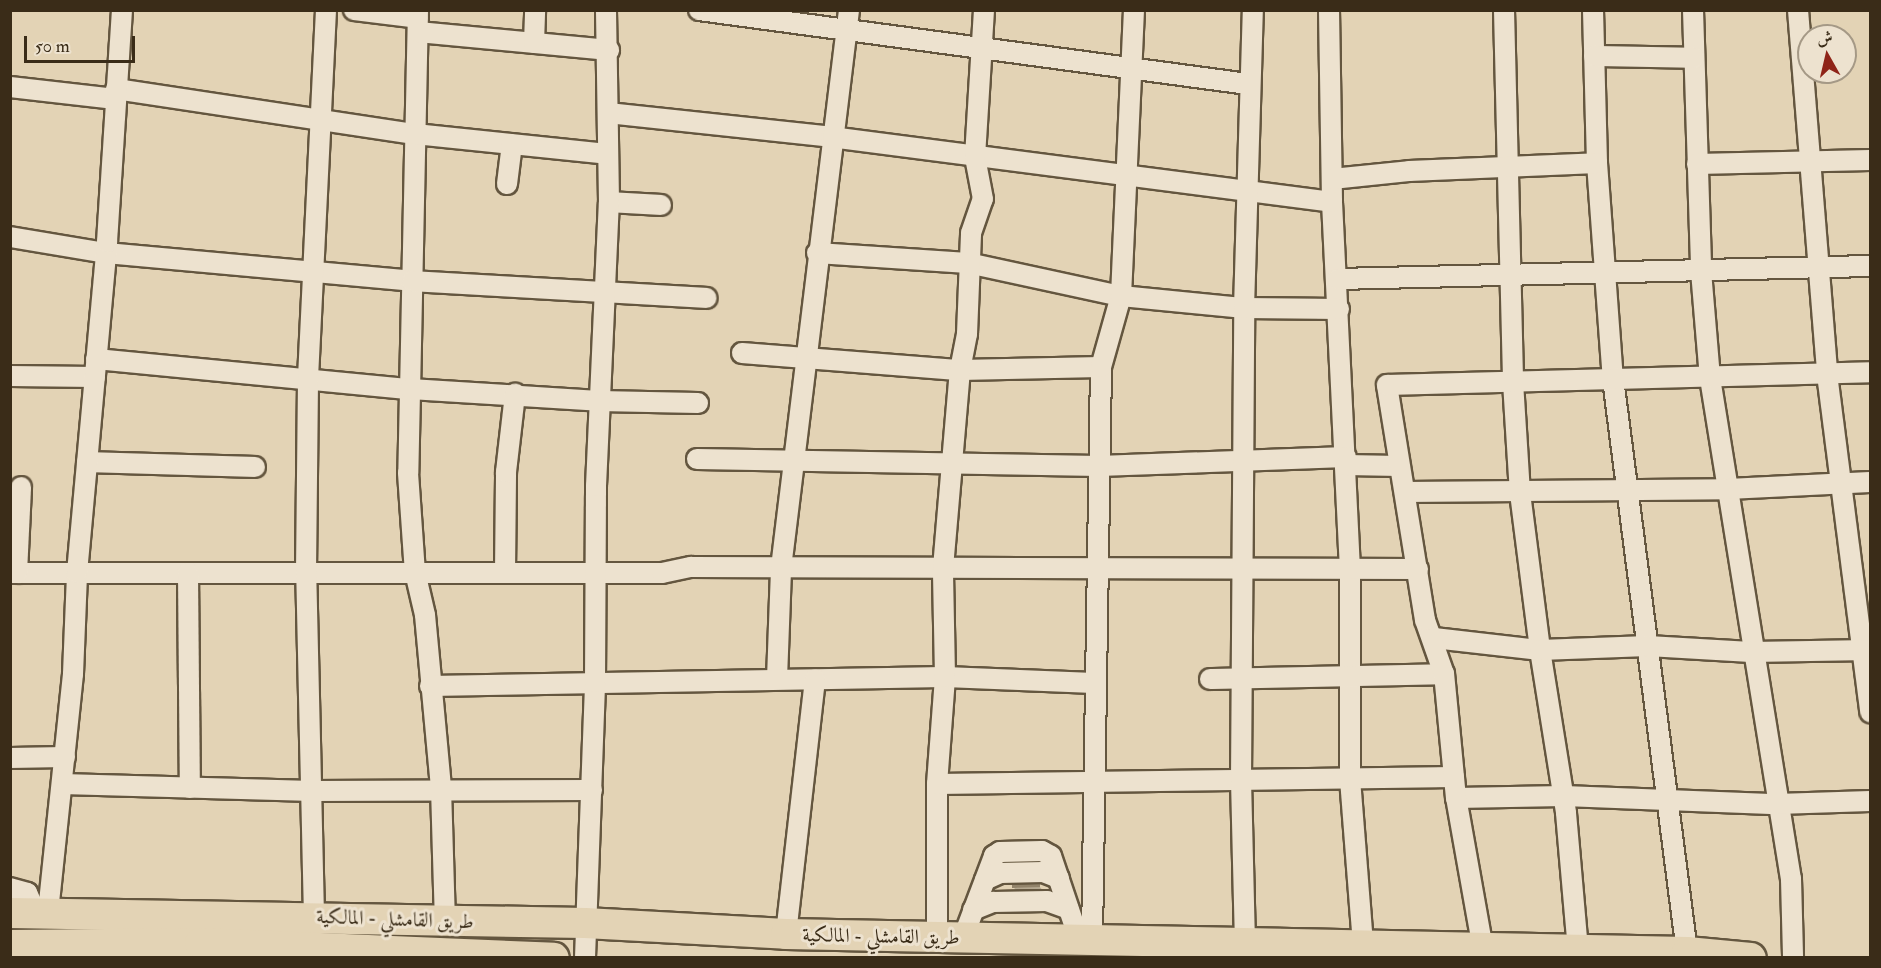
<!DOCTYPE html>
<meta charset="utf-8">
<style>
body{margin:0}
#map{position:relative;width:1881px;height:968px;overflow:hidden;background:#e3d3b5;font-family:"IM FELL Double Pica",Amiri,serif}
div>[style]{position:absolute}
.shadow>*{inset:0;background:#0003}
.building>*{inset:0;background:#92836a}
.roads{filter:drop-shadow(2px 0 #64563f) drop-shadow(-2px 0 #64563f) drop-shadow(0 2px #64563f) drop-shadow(0 -2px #64563f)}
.minor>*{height:20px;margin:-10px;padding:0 10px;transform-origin:10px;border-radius:10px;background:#ede2cf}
.highway>*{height:30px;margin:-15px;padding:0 15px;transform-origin:15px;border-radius:15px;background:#e3d3b5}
span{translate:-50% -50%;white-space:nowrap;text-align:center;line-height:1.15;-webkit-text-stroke:6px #ede2cf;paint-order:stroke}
.street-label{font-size:20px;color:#3a2c18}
.frame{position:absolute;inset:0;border:12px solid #3a2c18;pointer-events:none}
.north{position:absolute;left:1797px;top:24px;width:60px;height:60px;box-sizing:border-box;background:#ede2cf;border:2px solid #a59986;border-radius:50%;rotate:352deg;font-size:16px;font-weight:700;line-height:24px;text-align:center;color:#3a2c18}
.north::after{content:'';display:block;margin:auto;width:21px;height:27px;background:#8f2418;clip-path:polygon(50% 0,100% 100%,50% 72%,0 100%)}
.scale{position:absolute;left:24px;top:36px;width:111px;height:27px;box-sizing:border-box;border:3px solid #3a2c18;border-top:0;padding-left:8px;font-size:18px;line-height:21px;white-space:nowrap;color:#3a2c18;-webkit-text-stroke:4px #ede2cf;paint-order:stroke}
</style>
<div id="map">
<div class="shadow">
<div style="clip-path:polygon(1039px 886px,1045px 893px,1019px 893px,1013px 887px)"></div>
</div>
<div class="building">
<div style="clip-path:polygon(1040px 884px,1040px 887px,1012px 888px,1012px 885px)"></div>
</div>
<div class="roads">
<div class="minor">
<div style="left:354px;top:10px;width:64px;rotate:7.1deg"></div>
<div style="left:418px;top:10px;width:463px;rotate:91.2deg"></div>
<div style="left:408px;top:473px;width:99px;rotate:86deg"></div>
<div style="left:415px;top:572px;width:44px;rotate:76.9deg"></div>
<div style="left:425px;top:615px;width:174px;rotate:84.7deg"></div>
<div style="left:441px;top:788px;width:133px;rotate:88.3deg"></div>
<div style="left:699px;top:10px;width:554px;rotate:7.68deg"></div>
<div style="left:1329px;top:10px;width:192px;rotate:89.1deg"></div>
<div style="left:1332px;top:202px;width:367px;rotate:87.2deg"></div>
<div style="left:1350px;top:569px;width:210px;rotate:90deg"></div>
<div style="left:1350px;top:779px;width:167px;rotate:85.5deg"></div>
<div style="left:1504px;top:10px;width:372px;rotate:88.6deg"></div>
<div style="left:1513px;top:382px;width:111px;rotate:86.4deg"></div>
<div style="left:1520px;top:493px;width:158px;rotate:82.7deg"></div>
<div style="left:1540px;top:650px;width:165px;rotate:80.9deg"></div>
<div style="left:1566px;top:813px;width:139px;rotate:85deg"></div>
<div style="left:1593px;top:10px;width:153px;rotate:88.5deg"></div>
<div style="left:1597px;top:163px;width:217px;rotate:85.8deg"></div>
<div style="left:1613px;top:379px;width:578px;rotate:82.64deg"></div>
<div style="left:1693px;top:10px;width:261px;rotate:88.2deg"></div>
<div style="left:1701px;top:271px;width:107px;rotate:85.2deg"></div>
<div style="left:1710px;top:378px;width:508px;rotate:80.82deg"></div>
<div style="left:1791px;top:879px;width:79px;rotate:88.5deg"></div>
<div style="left:1798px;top:10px;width:365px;rotate:85.4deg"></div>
<div style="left:1827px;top:374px;width:341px;rotate:82.7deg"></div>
<div style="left:418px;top:32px;width:192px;rotate:5.4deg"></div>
<div style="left:534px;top:43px;width:33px;rotate:-88deg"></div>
<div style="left:1594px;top:56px;width:100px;rotate:1.1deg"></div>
<div style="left:10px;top:87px;width:106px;rotate:6.5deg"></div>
<div style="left:116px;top:89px;width:302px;rotate:8.6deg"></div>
<div style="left:415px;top:134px;width:193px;rotate:5.9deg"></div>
<div style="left:608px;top:113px;width:224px;rotate:6.1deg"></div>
<div style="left:831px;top:137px;width:505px;rotate:7.39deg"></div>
<div style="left:1697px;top:164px;width:173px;rotate:-1.3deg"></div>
<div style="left:1332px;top:179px;width:77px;rotate:-5.9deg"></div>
<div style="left:1409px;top:171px;width:188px;rotate:-2.4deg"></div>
<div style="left:507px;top:184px;width:40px;rotate:-82.9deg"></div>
<div style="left:609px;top:202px;width:52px;rotate:3.3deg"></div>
<div style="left:10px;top:237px;width:97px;rotate:9.5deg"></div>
<div style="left:106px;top:253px;width:307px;rotate:5.2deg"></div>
<div style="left:412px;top:281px;width:295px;rotate:3.3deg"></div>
<div style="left:817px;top:253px;width:151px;rotate:3.8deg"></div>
<div style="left:968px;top:263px;width:157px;rotate:12.2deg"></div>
<div style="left:1121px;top:296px;width:124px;rotate:5.6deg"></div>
<div style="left:1244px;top:308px;width:95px;rotate:0.6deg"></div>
<div style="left:1338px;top:279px;width:532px;rotate:-1.4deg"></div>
<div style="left:742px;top:353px;width:219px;rotate:4.5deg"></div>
<div style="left:960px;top:370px;width:141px;rotate:-1.2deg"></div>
<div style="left:96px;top:359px;width:315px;rotate:5.5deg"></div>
<div style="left:410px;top:389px;width:189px;rotate:3.6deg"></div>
<div style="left:599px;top:401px;width:99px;rotate:1.2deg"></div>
<div style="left:10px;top:376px;width:85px;rotate:0.7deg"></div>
<div style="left:697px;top:459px;width:402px;rotate:1deg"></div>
<div style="left:1099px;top:466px;width:247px;rotate:-2.1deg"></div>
<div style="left:87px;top:462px;width:168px;rotate:1.7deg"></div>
<div style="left:1346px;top:465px;width:53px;rotate:1.1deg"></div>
<div style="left:1405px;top:492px;width:323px;rotate:-0.5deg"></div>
<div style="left:1728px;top:489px;width:142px;rotate:-2.8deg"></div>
<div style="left:505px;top:572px;width:100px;rotate:-89.4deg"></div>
<div style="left:506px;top:472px;width:79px;rotate:-83.4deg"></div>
<div style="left:10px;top:573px;width:652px"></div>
<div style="left:662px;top:573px;width:30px;rotate:-12deg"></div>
<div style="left:691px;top:567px;width:727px;rotate:0.16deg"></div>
<div style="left:17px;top:573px;width:86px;rotate:-87.3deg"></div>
<div style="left:188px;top:573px;width:215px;rotate:89.5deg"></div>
<div style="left:1434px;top:638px;width:107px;rotate:6.5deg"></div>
<div style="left:1540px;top:650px;width:108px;rotate:-2.1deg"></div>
<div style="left:1648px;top:646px;width:103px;rotate:3.3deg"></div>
<div style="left:1751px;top:652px;width:119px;rotate:-1deg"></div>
<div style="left:777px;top:679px;width:111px;rotate:-87.9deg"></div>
<div style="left:781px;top:568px;width:562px;rotate:-83.05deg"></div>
<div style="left:1210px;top:679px;width:234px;rotate:-1.2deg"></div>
<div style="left:430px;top:686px;width:515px;rotate:-1deg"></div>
<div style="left:945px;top:677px;width:149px;rotate:2.3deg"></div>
<div style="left:10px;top:758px;width:55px;rotate:-1deg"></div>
<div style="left:62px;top:784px;width:251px;rotate:1.6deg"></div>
<div style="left:313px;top:791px;width:279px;rotate:-0.2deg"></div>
<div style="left:937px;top:784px;width:517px;rotate:-0.78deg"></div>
<div style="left:1456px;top:798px;width:108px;rotate:-1.1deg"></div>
<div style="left:1564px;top:796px;width:213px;rotate:2.2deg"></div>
<div style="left:1777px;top:804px;width:93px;rotate:-1.8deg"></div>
<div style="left:985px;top:880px;width:17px;rotate:-25deg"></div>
<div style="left:1000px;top:873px;width:43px;rotate:-1.3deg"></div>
<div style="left:1043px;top:872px;width:17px;rotate:21deg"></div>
<div style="left:10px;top:888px;width:18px;rotate:16deg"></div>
<div style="left:27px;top:893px;width:21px;rotate:65deg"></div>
<div style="left:973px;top:910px;width:22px;rotate:-22deg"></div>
<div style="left:993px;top:902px;width:54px;rotate:-1.1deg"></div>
<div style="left:1047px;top:901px;width:23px;rotate:20deg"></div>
<div style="left:48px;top:912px;width:239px;rotate:-84deg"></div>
<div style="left:73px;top:674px;width:101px;rotate:-87.7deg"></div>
<div style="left:77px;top:573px;width:332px;rotate:-84.8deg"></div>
<div style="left:107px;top:242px;width:232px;rotate:-86.3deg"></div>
<div style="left:314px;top:917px;width:345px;rotate:-91.3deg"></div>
<div style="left:306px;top:572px;width:194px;rotate:-89.4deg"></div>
<div style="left:308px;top:378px;width:368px;rotate:-87.2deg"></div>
<div style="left:786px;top:934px;width:256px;rotate:-83.5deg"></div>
<div style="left:937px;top:938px;width:154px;rotate:-90deg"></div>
<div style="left:937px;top:784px;width:107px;rotate:-85.7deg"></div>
<div style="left:945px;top:677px;width:109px;rotate:-91.1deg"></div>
<div style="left:943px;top:568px;width:199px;rotate:-85.1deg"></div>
<div style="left:960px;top:370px;width:37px;rotate:-79deg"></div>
<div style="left:967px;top:334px;width:101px;rotate:-87.7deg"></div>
<div style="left:971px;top:233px;width:36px;rotate:-71deg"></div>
<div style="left:983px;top:199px;width:43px;rotate:-100.8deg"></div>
<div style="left:975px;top:157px;width:147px;rotate:-86.5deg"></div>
<div style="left:963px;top:938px;width:88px;rotate:-69.3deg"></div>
<div style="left:994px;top:856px;width:7px;rotate:-34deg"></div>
<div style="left:1000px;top:852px;width:42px;rotate:-1.4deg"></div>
<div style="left:1042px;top:851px;width:10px;rotate:29deg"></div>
<div style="left:1051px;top:856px;width:88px;rotate:71.4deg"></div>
<div style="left:1092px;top:939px;width:572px;rotate:-89.1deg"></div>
<div style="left:1101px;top:367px;width:74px;rotate:-74.3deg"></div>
<div style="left:1121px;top:296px;width:286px;rotate:-87.4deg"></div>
<div style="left:1245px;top:944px;width:164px;rotate:-91.4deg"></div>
<div style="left:1241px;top:780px;width:472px;rotate:-89.6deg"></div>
<div style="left:1244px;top:308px;width:298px;rotate:-88.3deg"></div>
<div style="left:1483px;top:949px;width:153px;rotate:-100.1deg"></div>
<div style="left:1456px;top:798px;width:125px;rotate:-95.5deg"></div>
<div style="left:1444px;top:674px;width:57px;rotate:-109.4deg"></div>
<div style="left:1425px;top:620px;width:238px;rotate:-99.2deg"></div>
<div style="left:1387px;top:385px;width:483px;rotate:-1.5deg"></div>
<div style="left:585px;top:958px;width:276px;rotate:-87.9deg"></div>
<div style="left:595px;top:682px;width:196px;rotate:-89.7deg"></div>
<div style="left:596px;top:486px;width:284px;rotate:-87.4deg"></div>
<div style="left:609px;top:202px;width:192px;rotate:-90.9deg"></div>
</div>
<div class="highway">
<div style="left:10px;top:913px;width:575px;rotate:1deg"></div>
<div style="left:585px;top:923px;width:201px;rotate:3.1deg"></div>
<div style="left:786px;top:934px;width:901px;rotate:1.14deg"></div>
<div style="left:1687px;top:952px;width:64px;rotate:5.4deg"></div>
<div style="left:10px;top:945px;width:190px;rotate:-0.6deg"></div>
<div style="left:200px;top:943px;width:354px;rotate:2.4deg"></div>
</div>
</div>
<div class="street-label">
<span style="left:395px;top:919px;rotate:2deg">طريق القامشلي - المالكية</span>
<span style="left:881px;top:936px;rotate:1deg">طريق القامشلي - المالكية</span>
</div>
<div class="frame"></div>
<div class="north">ش</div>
<div class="scale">50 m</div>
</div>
